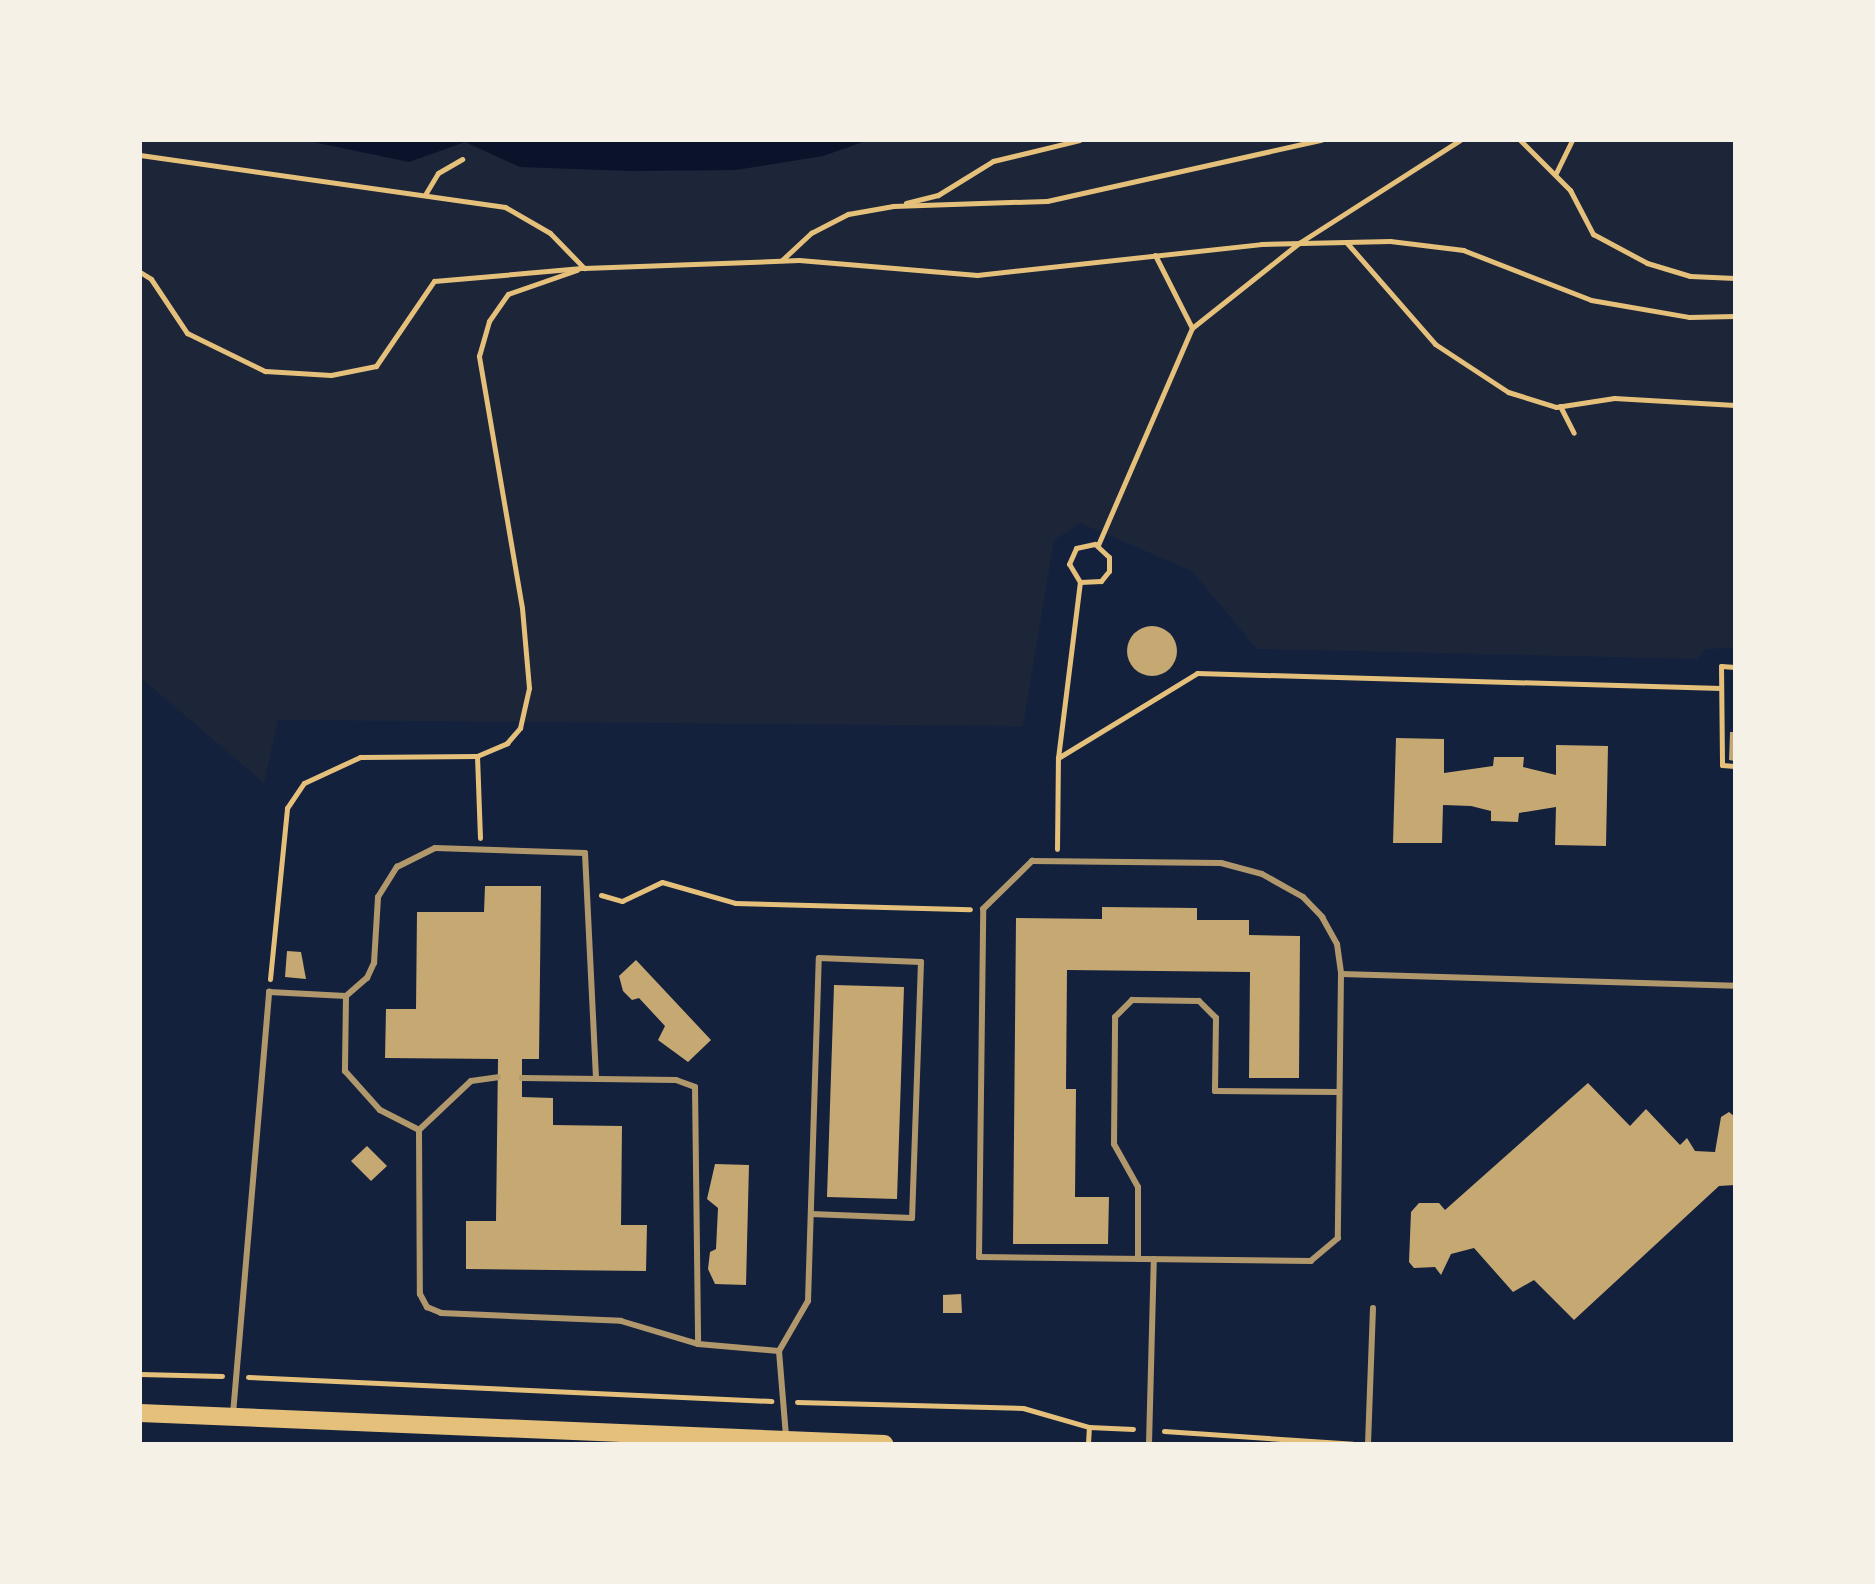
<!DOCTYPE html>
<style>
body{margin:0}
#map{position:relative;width:1875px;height:1584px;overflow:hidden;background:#14213d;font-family:Rubik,sans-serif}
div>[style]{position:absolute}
.green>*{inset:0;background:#1d2539}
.water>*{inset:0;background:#0b132b}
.building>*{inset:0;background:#c6a872}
.round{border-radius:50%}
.path>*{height:5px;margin:-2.5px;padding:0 2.5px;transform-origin:2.5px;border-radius:2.5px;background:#e5c07b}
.service>*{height:6px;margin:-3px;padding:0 3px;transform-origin:3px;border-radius:3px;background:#b1986c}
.secondary>*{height:18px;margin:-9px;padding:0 9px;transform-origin:9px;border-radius:9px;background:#e5c07b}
span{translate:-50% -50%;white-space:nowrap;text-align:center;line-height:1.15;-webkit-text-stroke:10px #f6f1e7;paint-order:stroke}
.frame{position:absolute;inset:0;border:142px solid #f6f1e7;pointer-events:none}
</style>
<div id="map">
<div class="green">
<div style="clip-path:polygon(140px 140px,304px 140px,409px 162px,465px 142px,521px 167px,632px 171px,735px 170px,823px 156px,868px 140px,1735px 140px,1735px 648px,1706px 649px,1697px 659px,1257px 649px,1192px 571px,1080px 523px,1054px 540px,1023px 726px,278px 720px,264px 783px,140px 677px)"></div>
</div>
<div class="water">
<div style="clip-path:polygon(304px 140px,868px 140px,823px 156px,735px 170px,632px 171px,520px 167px,465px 142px,409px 162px)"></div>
</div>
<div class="building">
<div class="round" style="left:1127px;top:626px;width:50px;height:50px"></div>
<div style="clip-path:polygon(1730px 732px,1735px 732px,1735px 761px,1729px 760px)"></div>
<div style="clip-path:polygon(1396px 738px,1444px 739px,1444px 773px,1493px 766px,1494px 757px,1524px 757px,1523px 767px,1556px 775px,1556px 745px,1608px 746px,1606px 846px,1555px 845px,1556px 807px,1519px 813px,1518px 822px,1491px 821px,1491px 811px,1471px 806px,1443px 805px,1442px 843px,1393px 843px)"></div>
<div style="clip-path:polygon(485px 886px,541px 886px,539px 1059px,522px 1059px,522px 1097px,553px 1098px,553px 1125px,622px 1126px,621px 1225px,647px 1225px,646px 1271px,466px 1269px,466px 1221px,496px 1221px,498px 1059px,385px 1058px,386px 1009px,416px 1009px,417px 912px,484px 912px)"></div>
<div style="clip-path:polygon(1102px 907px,1197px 908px,1197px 920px,1249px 920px,1249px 935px,1300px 936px,1299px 1078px,1249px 1078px,1250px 972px,1067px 970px,1066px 1089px,1076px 1089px,1075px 1197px,1109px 1197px,1108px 1244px,1013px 1244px,1016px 918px,1102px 919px)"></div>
<div style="clip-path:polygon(287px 951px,301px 952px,306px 979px,285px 977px)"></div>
<div style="clip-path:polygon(636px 960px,711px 1040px,688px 1062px,658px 1040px,665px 1026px,639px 998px,632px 1000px,623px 991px,619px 976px)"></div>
<div style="clip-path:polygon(834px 985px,904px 987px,897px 1199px,827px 1197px)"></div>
<div style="clip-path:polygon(1588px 1083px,1630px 1126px,1646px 1109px,1680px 1145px,1687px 1138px,1695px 1151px,1715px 1152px,1721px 1117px,1729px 1112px,1735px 1117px,1735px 1185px,1719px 1186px,1574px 1320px,1534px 1280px,1513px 1292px,1474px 1248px,1451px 1254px,1441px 1275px,1435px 1267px,1414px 1268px,1409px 1262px,1411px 1212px,1419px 1203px,1439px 1203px,1445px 1210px)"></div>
<div style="clip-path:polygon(367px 1146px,387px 1166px,371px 1181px,351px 1161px)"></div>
<div style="clip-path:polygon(715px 1164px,749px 1165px,746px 1285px,715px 1284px,708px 1269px,710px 1252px,716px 1249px,718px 1208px,707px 1199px)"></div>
<div style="clip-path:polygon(961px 1294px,962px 1313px,943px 1313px,943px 1295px)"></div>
</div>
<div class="path">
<div style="left:1520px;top:140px;width:71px;rotate:45deg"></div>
<div style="left:1570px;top:190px;width:50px;rotate:62.4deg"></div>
<div style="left:1593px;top:234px;width:61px;rotate:28.2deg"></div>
<div style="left:1647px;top:263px;width:45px;rotate:16.8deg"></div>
<div style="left:1690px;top:276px;width:45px;rotate:2.5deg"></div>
<div style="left:140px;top:155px;width:369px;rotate:8.1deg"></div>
<div style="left:505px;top:207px;width:52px;rotate:30deg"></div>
<div style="left:550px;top:233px;width:49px;rotate:45.8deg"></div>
<div style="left:1556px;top:173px;width:37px;rotate:-64deg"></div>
<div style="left:426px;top:193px;width:23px;rotate:-59deg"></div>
<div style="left:438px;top:173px;width:28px;rotate:-30deg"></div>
<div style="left:906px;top:203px;width:33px;rotate:-14deg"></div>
<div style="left:938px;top:195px;width:65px;rotate:-31.7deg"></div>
<div style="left:993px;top:161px;width:89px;rotate:-13.6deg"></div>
<div style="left:1347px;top:243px;width:134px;rotate:48.9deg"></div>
<div style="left:1435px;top:344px;width:87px;rotate:33.3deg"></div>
<div style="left:1508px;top:392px;width:50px;rotate:17.4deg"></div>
<div style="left:1556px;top:407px;width:59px;rotate:-8.8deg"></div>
<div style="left:1614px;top:398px;width:121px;rotate:3.3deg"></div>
<div style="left:1155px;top:255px;width:82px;rotate:63.1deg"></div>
<div style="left:782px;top:260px;width:40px;rotate:-43deg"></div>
<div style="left:811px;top:233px;width:42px;rotate:-27.2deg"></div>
<div style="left:848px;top:214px;width:46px;rotate:-10.1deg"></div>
<div style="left:893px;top:206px;width:154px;rotate:-1.9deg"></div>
<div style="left:1047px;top:201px;width:281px;rotate:-12.6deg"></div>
<div style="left:140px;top:272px;width:13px;rotate:32deg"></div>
<div style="left:151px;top:279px;width:65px;rotate:56.3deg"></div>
<div style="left:187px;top:333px;width:87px;rotate:26deg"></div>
<div style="left:265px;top:371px;width:66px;rotate:3.5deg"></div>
<div style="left:331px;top:375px;width:46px;rotate:-11.3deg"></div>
<div style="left:376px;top:366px;width:103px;rotate:-55.7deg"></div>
<div style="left:434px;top:281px;width:151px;rotate:-5deg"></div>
<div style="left:584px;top:268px;width:215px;rotate:-2.1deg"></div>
<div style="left:799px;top:260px;width:179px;rotate:4.8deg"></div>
<div style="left:977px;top:275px;width:286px;rotate:-6.2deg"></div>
<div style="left:1261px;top:244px;width:129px;rotate:-1.3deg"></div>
<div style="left:1390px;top:241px;width:74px;rotate:7deg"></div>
<div style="left:1463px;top:250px;width:137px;rotate:21.3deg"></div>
<div style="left:1591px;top:300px;width:99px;rotate:9.8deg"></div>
<div style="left:1689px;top:317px;width:46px;rotate:-1.2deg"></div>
<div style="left:1560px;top:406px;width:30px;rotate:63deg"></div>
<div style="left:1098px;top:545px;width:236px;rotate:-66.6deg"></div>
<div style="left:1192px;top:328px;width:137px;rotate:-38.5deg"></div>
<div style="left:1299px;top:243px;width:191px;rotate:-32.6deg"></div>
<div style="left:1735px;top:667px;width:14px;rotate:-176deg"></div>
<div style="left:1721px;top:666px;width:99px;rotate:89.4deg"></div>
<div style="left:1722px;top:765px;width:13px;rotate:4deg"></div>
<div style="left:477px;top:756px;width:82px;rotate:87.9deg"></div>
<div style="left:1058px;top:758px;width:163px;rotate:-31.4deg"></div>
<div style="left:1197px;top:673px;width:524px;rotate:1.64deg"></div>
<div style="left:1057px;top:849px;width:91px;rotate:-89.4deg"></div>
<div style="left:1058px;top:758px;width:177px;rotate:-82.9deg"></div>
<div style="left:1080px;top:582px;width:21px;rotate:-121deg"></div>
<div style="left:1069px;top:564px;width:17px;rotate:-66deg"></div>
<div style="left:1076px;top:548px;width:19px;rotate:-12deg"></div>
<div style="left:1095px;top:544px;width:19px;rotate:43deg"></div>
<div style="left:1109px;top:557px;width:14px;rotate:90deg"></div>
<div style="left:1109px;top:571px;width:13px;rotate:129deg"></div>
<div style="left:1101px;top:581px;width:21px;rotate:177deg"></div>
<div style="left:601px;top:895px;width:22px;rotate:16deg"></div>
<div style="left:622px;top:901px;width:44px;rotate:-25.4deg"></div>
<div style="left:662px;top:882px;width:76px;rotate:16deg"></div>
<div style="left:735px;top:903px;width:235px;rotate:1.5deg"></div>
<div style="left:270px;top:979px;width:172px;rotate:-84.3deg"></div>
<div style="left:287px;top:808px;width:30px;rotate:-56deg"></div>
<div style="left:304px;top:783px;width:62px;rotate:-24.9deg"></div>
<div style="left:360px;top:757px;width:117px;rotate:-0.5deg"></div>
<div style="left:477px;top:756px;width:33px;rotate:-23deg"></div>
<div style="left:507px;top:743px;width:20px;rotate:-49deg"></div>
<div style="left:520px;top:728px;width:41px;rotate:-77.3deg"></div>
<div style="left:529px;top:688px;width:80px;rotate:-95deg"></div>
<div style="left:522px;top:608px;width:256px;rotate:-99.7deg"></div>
<div style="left:479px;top:356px;width:36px;rotate:-74deg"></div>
<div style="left:489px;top:321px;width:33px;rotate:-55deg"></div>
<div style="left:508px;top:294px;width:73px;rotate:-19.2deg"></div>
<div style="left:140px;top:1374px;width:82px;rotate:1.4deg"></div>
<div style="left:248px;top:1377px;width:524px;rotate:2.63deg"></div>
<div style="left:797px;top:1402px;width:226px;rotate:1.5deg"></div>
<div style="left:1023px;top:1408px;width:69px;rotate:16.1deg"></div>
<div style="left:1089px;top:1427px;width:44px;rotate:2.6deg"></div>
<div style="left:1164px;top:1431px;width:189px;rotate:3.9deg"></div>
<div style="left:1088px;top:1444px;width:17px;rotate:-87deg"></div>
</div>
<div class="service">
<div style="left:1032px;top:861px;width:189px;rotate:0.6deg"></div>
<div style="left:1221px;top:863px;width:42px;rotate:15deg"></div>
<div style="left:1262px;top:874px;width:47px;rotate:29.3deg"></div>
<div style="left:1303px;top:897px;width:28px;rotate:46deg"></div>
<div style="left:1322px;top:917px;width:31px;rotate:61deg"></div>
<div style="left:1337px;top:944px;width:30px;rotate:82deg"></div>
<div style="left:1341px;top:974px;width:264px;rotate:90.7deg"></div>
<div style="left:1338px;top:1238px;width:35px;rotate:140deg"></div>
<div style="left:1311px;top:1261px;width:332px;rotate:-179.3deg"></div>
<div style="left:979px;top:1257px;width:348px;rotate:-89.3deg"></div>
<div style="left:983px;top:909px;width:69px;rotate:-44.4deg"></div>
<div style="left:1341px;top:974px;width:394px;rotate:1.7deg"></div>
<div style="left:346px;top:996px;width:75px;rotate:90.8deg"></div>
<div style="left:345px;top:1071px;width:52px;rotate:48.1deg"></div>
<div style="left:380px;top:1110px;width:44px;rotate:27.1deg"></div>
<div style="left:419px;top:1130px;width:71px;rotate:-43.3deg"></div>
<div style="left:471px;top:1081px;width:27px;rotate:-8deg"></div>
<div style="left:522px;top:1078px;width:154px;rotate:0.7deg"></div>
<div style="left:676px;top:1080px;width:20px;rotate:20deg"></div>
<div style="left:695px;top:1087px;width:257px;rotate:89.3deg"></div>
<div style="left:698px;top:1344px;width:81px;rotate:4.9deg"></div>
<div style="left:779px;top:1351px;width:86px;rotate:85.3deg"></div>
<div style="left:419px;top:1130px;width:164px;rotate:89.7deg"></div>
<div style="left:420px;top:1294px;width:15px;rotate:62deg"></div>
<div style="left:427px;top:1307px;width:15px;rotate:23deg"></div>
<div style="left:441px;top:1313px;width:180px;rotate:2.5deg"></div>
<div style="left:621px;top:1321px;width:80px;rotate:16.6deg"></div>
<div style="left:1138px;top:1259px;width:72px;rotate:-90deg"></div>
<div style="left:1138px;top:1187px;width:49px;rotate:-119.2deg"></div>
<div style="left:1114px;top:1144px;width:127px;rotate:-89.5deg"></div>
<div style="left:1115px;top:1017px;width:24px;rotate:-45deg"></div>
<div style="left:1132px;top:1000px;width:67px;rotate:0.9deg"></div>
<div style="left:1199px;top:1001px;width:24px;rotate:45deg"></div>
<div style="left:1216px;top:1018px;width:73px;rotate:90.8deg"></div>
<div style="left:1215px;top:1091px;width:124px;rotate:0.5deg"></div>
<div style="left:779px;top:1351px;width:58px;rotate:-59.9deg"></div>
<div style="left:808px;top:1301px;width:343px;rotate:-88.2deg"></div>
<div style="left:819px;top:958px;width:102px;rotate:2.2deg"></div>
<div style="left:921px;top:962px;width:256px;rotate:92deg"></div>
<div style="left:912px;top:1218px;width:101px;rotate:-177.7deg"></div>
<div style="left:233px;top:1414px;width:424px;rotate:-85.1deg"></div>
<div style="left:269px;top:992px;width:77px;rotate:3deg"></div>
<div style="left:346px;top:996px;width:28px;rotate:-41deg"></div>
<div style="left:367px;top:978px;width:17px;rotate:-65deg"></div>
<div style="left:374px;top:963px;width:66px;rotate:-86.5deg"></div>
<div style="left:378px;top:897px;width:36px;rotate:-58deg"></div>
<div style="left:397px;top:867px;width:42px;rotate:-26.6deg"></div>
<div style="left:435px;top:848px;width:150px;rotate:1.9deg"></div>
<div style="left:585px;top:853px;width:226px;rotate:87.2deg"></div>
<div style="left:1149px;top:1444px;width:185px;rotate:-88.5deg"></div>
<div style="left:1368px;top:1444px;width:136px;rotate:-87.9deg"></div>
</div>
<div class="secondary">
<div style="left:140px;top:1413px;width:745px;rotate:2.39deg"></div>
</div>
<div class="frame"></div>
</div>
